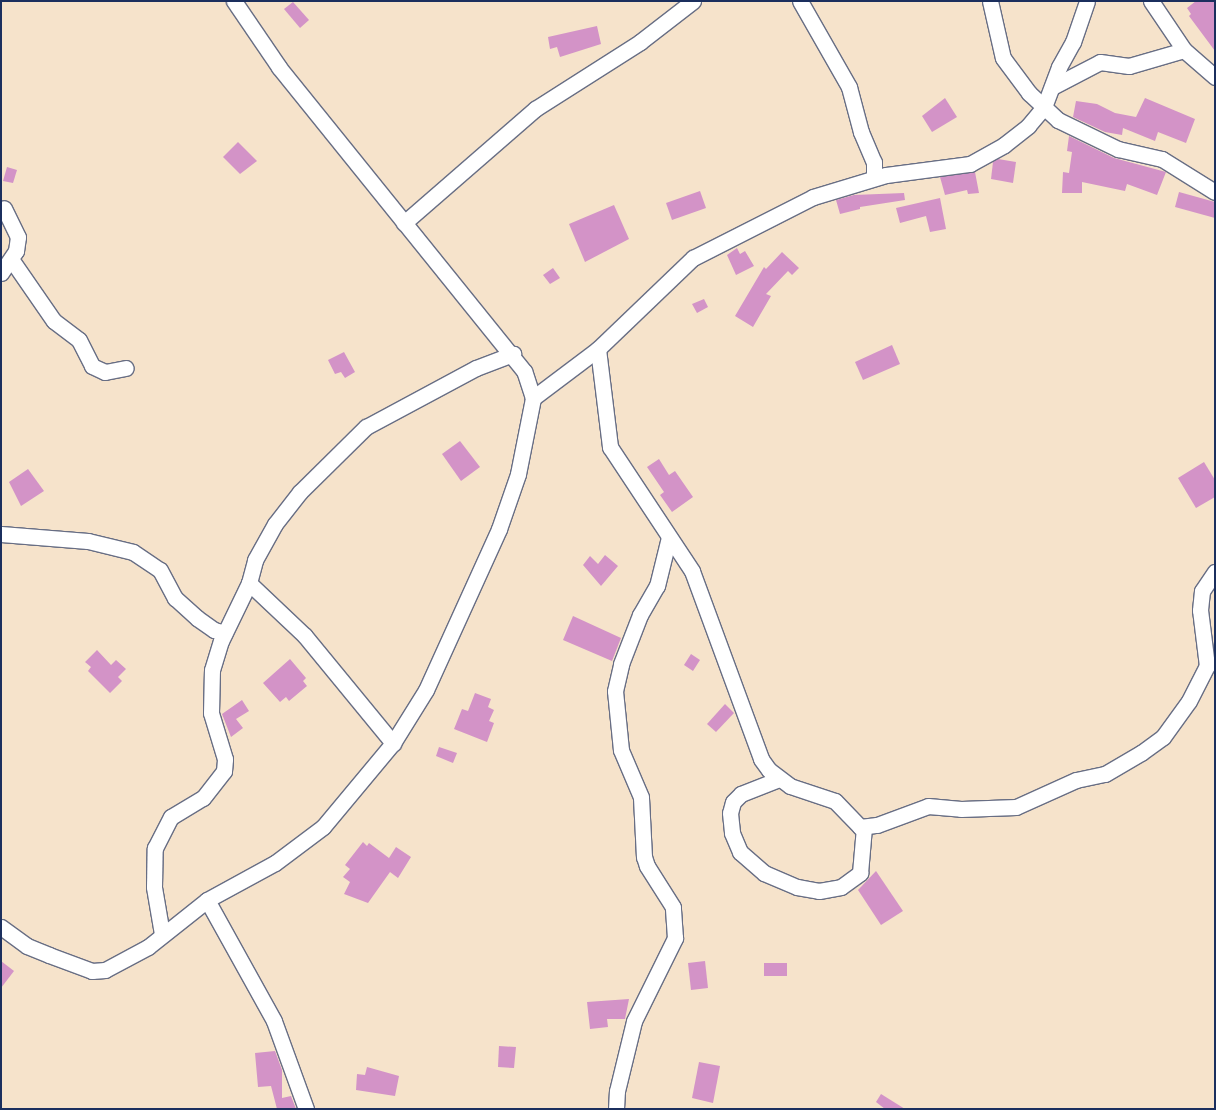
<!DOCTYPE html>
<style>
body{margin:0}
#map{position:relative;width:1216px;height:1110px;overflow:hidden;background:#f6e3cb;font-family:"Balsamiq Sans",sans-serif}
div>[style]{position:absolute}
.building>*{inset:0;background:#d393c7}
.roads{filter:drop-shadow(1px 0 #686e84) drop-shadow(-1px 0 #686e84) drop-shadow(0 1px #686e84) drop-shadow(0 -1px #686e84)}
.street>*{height:15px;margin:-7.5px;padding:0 7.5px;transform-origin:7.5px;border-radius:7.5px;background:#fff}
span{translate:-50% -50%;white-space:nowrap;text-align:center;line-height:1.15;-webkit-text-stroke:4.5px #fbf7ec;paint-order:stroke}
.frame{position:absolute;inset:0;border:2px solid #1b2f5e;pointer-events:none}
</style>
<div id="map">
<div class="building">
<div style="clip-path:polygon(1196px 1px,1215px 1px,1215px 51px,1189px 16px,1191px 14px,1187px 8px)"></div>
<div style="clip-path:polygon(293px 2px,309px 20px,300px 28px,284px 9px)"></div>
<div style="clip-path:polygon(597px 26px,601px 44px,560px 57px,557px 47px,550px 49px,548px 37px)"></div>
<div style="clip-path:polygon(945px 98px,957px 117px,932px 132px,922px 116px)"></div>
<div style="clip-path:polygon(1145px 98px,1195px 119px,1186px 143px,1158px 132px,1155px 141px,1123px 128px,1122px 135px,1105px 132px,1073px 117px,1076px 101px,1097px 104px,1115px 113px,1136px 117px)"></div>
<div style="clip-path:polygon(1069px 136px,1114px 158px,1166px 172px,1157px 195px,1127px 184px,1125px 191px,1082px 182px,1082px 193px,1062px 193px,1063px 172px,1069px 173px,1072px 152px,1067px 151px)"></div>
<div style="clip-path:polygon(238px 142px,257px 161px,240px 174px,223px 157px)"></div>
<div style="clip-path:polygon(998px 159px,1016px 162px,1013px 183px,991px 179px,993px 162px)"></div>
<div style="clip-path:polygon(7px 167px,17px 170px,13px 183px,3px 181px)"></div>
<div style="clip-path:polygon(975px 172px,979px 193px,968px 194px,967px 190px,945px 195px,940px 177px)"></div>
<div style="clip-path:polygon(700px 191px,706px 208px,672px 220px,666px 203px)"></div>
<div style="clip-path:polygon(1179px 192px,1215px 202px,1215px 218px,1175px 207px)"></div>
<div style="clip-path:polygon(904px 193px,905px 200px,860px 207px,860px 209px,840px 214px,836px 200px,854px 195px)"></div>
<div style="clip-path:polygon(940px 198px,946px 229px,930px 232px,926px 216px,900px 223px,896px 208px)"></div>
<div style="clip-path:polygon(614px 205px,629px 239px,585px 262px,569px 224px)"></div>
<div style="clip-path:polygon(737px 248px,740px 254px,745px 251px,754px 266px,736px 275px,727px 255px)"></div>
<div style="clip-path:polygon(782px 252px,799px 268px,792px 275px,788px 271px,766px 294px,771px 296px,753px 327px,735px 316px,764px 267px,766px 269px)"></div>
<div style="clip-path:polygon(553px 268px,560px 278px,550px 284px,543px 275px)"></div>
<div style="clip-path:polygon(704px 299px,708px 307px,697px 313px,692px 304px)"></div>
<div style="clip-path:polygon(892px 345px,900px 364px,863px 380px,855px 362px)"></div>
<div style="clip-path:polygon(344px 352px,355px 372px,345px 378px,341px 372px,335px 374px,328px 360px)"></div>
<div style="clip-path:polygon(460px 441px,480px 467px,461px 481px,442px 454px)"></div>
<div style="clip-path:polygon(659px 459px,669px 475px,675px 471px,693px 497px,672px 512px,660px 495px,664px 492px,647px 467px)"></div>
<div style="clip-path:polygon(1204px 462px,1215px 480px,1215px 497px,1196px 508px,1178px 478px)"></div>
<div style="clip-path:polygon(28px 469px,44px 491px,21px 506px,9px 482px)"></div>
<div style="clip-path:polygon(605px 555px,618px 566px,601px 586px,583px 565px,590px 556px,598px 564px)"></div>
<div style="clip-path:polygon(573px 616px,621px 638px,612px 661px,563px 640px)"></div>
<div style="clip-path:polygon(97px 650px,111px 665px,116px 660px,126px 669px,118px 677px,122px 681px,110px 693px,88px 671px,91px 667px,85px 662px)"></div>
<div style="clip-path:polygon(691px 654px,700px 660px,693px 671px,684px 665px)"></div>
<div style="clip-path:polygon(290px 659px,306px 678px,303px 681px,307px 686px,289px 701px,286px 697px,280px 702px,263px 683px)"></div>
<div style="clip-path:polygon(475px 693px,491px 699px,488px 707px,494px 710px,489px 721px,494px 723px,487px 742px,454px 729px,462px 709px,468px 711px)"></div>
<div style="clip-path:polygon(242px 700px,249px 711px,236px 719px,243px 728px,231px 737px,222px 714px)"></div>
<div style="clip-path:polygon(725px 704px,734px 713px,716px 732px,707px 724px)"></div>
<div style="clip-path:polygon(439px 747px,457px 753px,453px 763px,436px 756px)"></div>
<div style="clip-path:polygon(363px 842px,367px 846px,369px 843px,389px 858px,396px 847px,411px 857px,398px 878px,390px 872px,368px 903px,344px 894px,350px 882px,343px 877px,350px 869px,345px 865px)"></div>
<div style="clip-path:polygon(876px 871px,903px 911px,881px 925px,858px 890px)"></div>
<div style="clip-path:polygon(1px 961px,14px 971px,1px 988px)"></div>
<div style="clip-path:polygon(705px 961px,708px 988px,691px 990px,688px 963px)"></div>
<div style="clip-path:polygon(764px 963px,787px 963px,787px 976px,764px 976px)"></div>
<div style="clip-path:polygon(629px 999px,625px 1019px,607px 1019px,608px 1027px,590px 1029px,587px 1002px)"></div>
<div style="clip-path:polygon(499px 1046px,516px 1047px,514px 1068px,498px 1067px)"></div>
<div style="clip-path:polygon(275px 1051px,282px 1070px,282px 1098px,291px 1096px,296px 1109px,277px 1109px,271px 1086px,258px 1087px,255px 1053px)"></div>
<div style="clip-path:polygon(699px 1062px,720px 1066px,713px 1103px,692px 1098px)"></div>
<div style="clip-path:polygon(367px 1067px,399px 1076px,395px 1096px,356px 1090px,357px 1074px,365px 1075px)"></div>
<div style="clip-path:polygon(881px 1094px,905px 1109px,885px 1109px,876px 1102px)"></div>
</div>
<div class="roads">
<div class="street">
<div style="left:800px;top:1px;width:99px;rotate:60.3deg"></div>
<div style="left:849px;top:87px;width:47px;rotate:75.1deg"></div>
<div style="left:861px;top:132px;width:33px;rotate:67deg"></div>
<div style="left:874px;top:162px;width:16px;rotate:90deg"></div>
<div style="left:990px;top:1px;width:58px;rotate:77.2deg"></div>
<div style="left:1003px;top:58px;width:44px;rotate:53.4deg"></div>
<div style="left:1029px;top:93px;width:40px;rotate:43deg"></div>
<div style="left:1058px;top:120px;width:67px;rotate:25.8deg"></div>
<div style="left:1118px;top:149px;width:45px;rotate:12.8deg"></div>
<div style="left:1162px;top:159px;width:62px;rotate:31.9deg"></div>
<div style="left:1151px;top:1px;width:59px;rotate:56deg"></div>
<div style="left:1184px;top:50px;width:41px;rotate:41.1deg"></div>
<div style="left:1052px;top:87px;width:54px;rotate:-27.5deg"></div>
<div style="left:1100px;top:62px;width:29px;rotate:8deg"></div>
<div style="left:1129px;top:66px;width:57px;rotate:-16.2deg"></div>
<div style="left:404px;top:223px;width:174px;rotate:-41deg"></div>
<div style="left:535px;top:109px;width:125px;rotate:-32.5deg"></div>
<div style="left:640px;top:42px;width:67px;rotate:-37.7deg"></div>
<div style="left:11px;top:259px;width:75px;rotate:55.3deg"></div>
<div style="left:54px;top:321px;width:31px;rotate:37deg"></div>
<div style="left:79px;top:340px;width:29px;rotate:63deg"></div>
<div style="left:92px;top:366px;width:14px;rotate:25deg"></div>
<div style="left:105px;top:372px;width:21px;rotate:-11deg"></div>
<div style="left:1px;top:273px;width:27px;rotate:-56deg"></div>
<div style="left:16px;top:251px;width:14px;rotate:-82deg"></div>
<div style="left:18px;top:237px;width:32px;rotate:-116deg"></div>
<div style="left:598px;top:349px;width:99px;rotate:83deg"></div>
<div style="left:610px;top:447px;width:149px;rotate:56.5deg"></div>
<div style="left:692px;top:571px;width:200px;rotate:69.8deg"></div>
<div style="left:761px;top:759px;width:14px;rotate:54deg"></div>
<div style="left:769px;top:770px;width:26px;rotate:37deg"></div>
<div style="left:790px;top:786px;width:47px;rotate:18.4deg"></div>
<div style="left:835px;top:801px;width:36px;rotate:46deg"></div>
<div style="left:860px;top:827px;width:17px;rotate:-7deg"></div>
<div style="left:877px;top:825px;width:54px;rotate:-20.4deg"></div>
<div style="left:928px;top:806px;width:33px;rotate:5deg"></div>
<div style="left:961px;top:809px;width:55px;rotate:-2.1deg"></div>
<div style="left:1016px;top:807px;width:66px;rotate:-24.2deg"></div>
<div style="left:1076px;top:780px;width:30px;rotate:-12deg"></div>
<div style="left:1105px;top:774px;width:42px;rotate:-30.3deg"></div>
<div style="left:1141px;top:753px;width:27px;rotate:-36deg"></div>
<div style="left:1163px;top:737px;width:44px;rotate:-54.2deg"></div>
<div style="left:1189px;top:701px;width:39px;rotate:-63deg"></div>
<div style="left:1207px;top:666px;width:56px;rotate:-97.1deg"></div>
<div style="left:1200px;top:610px;width:19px;rotate:-84deg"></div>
<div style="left:1202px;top:591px;width:23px;rotate:-56deg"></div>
<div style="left:533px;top:398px;width:81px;rotate:-37deg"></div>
<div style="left:598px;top:349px;width:132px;rotate:-43.8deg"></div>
<div style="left:693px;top:258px;width:135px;rotate:-26.9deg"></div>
<div style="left:813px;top:197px;width:76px;rotate:-16.8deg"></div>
<div style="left:886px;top:175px;width:85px;rotate:-7.5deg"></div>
<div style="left:970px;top:164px;width:39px;rotate:-29deg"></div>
<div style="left:1004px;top:145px;width:31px;rotate:-38deg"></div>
<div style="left:1028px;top:126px;width:25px;rotate:-50deg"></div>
<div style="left:1044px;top:107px;width:43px;rotate:-69.4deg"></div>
<div style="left:1059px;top:67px;width:29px;rotate:-61deg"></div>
<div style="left:1073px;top:42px;width:43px;rotate:-71.1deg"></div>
<div style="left:1px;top:534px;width:87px;rotate:4.6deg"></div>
<div style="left:88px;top:541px;width:46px;rotate:13.7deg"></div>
<div style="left:133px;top:552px;width:32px;rotate:34deg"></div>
<div style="left:160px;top:570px;width:32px;rotate:62deg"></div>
<div style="left:175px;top:598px;width:30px;rotate:42deg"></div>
<div style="left:197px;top:618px;width:21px;rotate:35deg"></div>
<div style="left:214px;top:630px;width:11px;rotate:15deg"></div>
<div style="left:249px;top:583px;width:77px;rotate:43.4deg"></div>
<div style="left:305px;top:636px;width:139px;rotate:50.6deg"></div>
<div style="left:779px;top:779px;width:41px;rotate:158.5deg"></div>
<div style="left:741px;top:794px;width:11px;rotate:135deg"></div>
<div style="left:733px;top:802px;width:11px;rotate:105deg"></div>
<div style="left:730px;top:813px;width:20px;rotate:84deg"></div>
<div style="left:732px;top:833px;width:21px;rotate:67deg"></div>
<div style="left:740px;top:852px;width:32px;rotate:41deg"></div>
<div style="left:764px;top:873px;width:36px;rotate:23deg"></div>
<div style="left:797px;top:887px;width:22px;rotate:10deg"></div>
<div style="left:819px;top:891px;width:22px;rotate:-10deg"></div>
<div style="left:841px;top:887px;width:24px;rotate:-36deg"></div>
<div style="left:860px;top:873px;width:46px;rotate:-85deg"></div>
<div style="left:207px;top:900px;width:138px;rotate:61deg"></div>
<div style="left:274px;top:1021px;width:94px;rotate:70deg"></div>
<div style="left:1px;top:927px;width:32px;rotate:36deg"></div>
<div style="left:27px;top:946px;width:24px;rotate:22deg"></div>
<div style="left:49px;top:955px;width:46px;rotate:20.4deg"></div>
<div style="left:92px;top:971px;width:13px;rotate:-4deg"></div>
<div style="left:105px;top:970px;width:49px;rotate:-28.1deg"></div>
<div style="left:148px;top:947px;width:75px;rotate:-38.5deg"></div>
<div style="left:207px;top:900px;width:77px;rotate:-28.6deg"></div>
<div style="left:275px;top:863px;width:60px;rotate:-36.9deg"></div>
<div style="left:323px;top:827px;width:109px;rotate:-50.2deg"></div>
<div style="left:393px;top:743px;width:62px;rotate:-58.1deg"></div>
<div style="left:426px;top:690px;width:177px;rotate:-65.6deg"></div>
<div style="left:499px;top:529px;width:58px;rotate:-70.9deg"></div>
<div style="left:518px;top:474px;width:77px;rotate:-78.8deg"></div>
<div style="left:533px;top:398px;width:28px;rotate:-108deg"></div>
<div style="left:524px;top:371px;width:390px;rotate:-128.9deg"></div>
<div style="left:279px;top:67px;width:80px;rotate:-124.3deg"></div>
<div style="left:162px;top:934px;width:48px;rotate:-99.7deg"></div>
<div style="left:154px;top:887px;width:39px;rotate:-89deg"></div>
<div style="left:155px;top:848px;width:35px;rotate:-63deg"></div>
<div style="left:171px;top:817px;width:37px;rotate:-31deg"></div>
<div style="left:203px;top:798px;width:34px;rotate:-52deg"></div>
<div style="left:224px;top:771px;width:12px;rotate:-85deg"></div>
<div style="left:225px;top:759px;width:48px;rotate:-106.9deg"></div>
<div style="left:211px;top:713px;width:43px;rotate:-88.7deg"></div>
<div style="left:212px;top:670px;width:30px;rotate:-73deg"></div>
<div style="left:221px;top:641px;width:64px;rotate:-64.2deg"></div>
<div style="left:249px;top:583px;width:24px;rotate:-75deg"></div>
<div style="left:255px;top:560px;width:41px;rotate:-60.9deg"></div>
<div style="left:275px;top:524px;width:41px;rotate:-52deg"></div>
<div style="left:300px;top:492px;width:93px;rotate:-44.6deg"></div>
<div style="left:366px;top:427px;width:125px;rotate:-28.2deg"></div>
<div style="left:476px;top:368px;width:40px;rotate:-21deg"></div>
<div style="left:616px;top:1109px;width:18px;rotate:-87deg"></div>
<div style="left:617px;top:1091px;width:72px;rotate:-76.3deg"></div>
<div style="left:634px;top:1021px;width:93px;rotate:-63.7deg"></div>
<div style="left:675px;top:938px;width:31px;rotate:-94deg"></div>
<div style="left:673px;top:907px;width:49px;rotate:-122.4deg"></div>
<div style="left:647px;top:866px;width:9px;rotate:-108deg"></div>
<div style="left:644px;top:857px;width:60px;rotate:-92.9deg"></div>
<div style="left:641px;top:797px;width:51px;rotate:-113.1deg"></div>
<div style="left:621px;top:750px;width:59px;rotate:-95.8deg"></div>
<div style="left:615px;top:691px;width:28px;rotate:-77deg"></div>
<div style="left:621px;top:664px;width:53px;rotate:-68.8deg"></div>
<div style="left:640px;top:615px;width:34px;rotate:-60deg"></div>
<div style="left:657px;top:586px;width:50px;rotate:-76.2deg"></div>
</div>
</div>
<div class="frame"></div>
</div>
